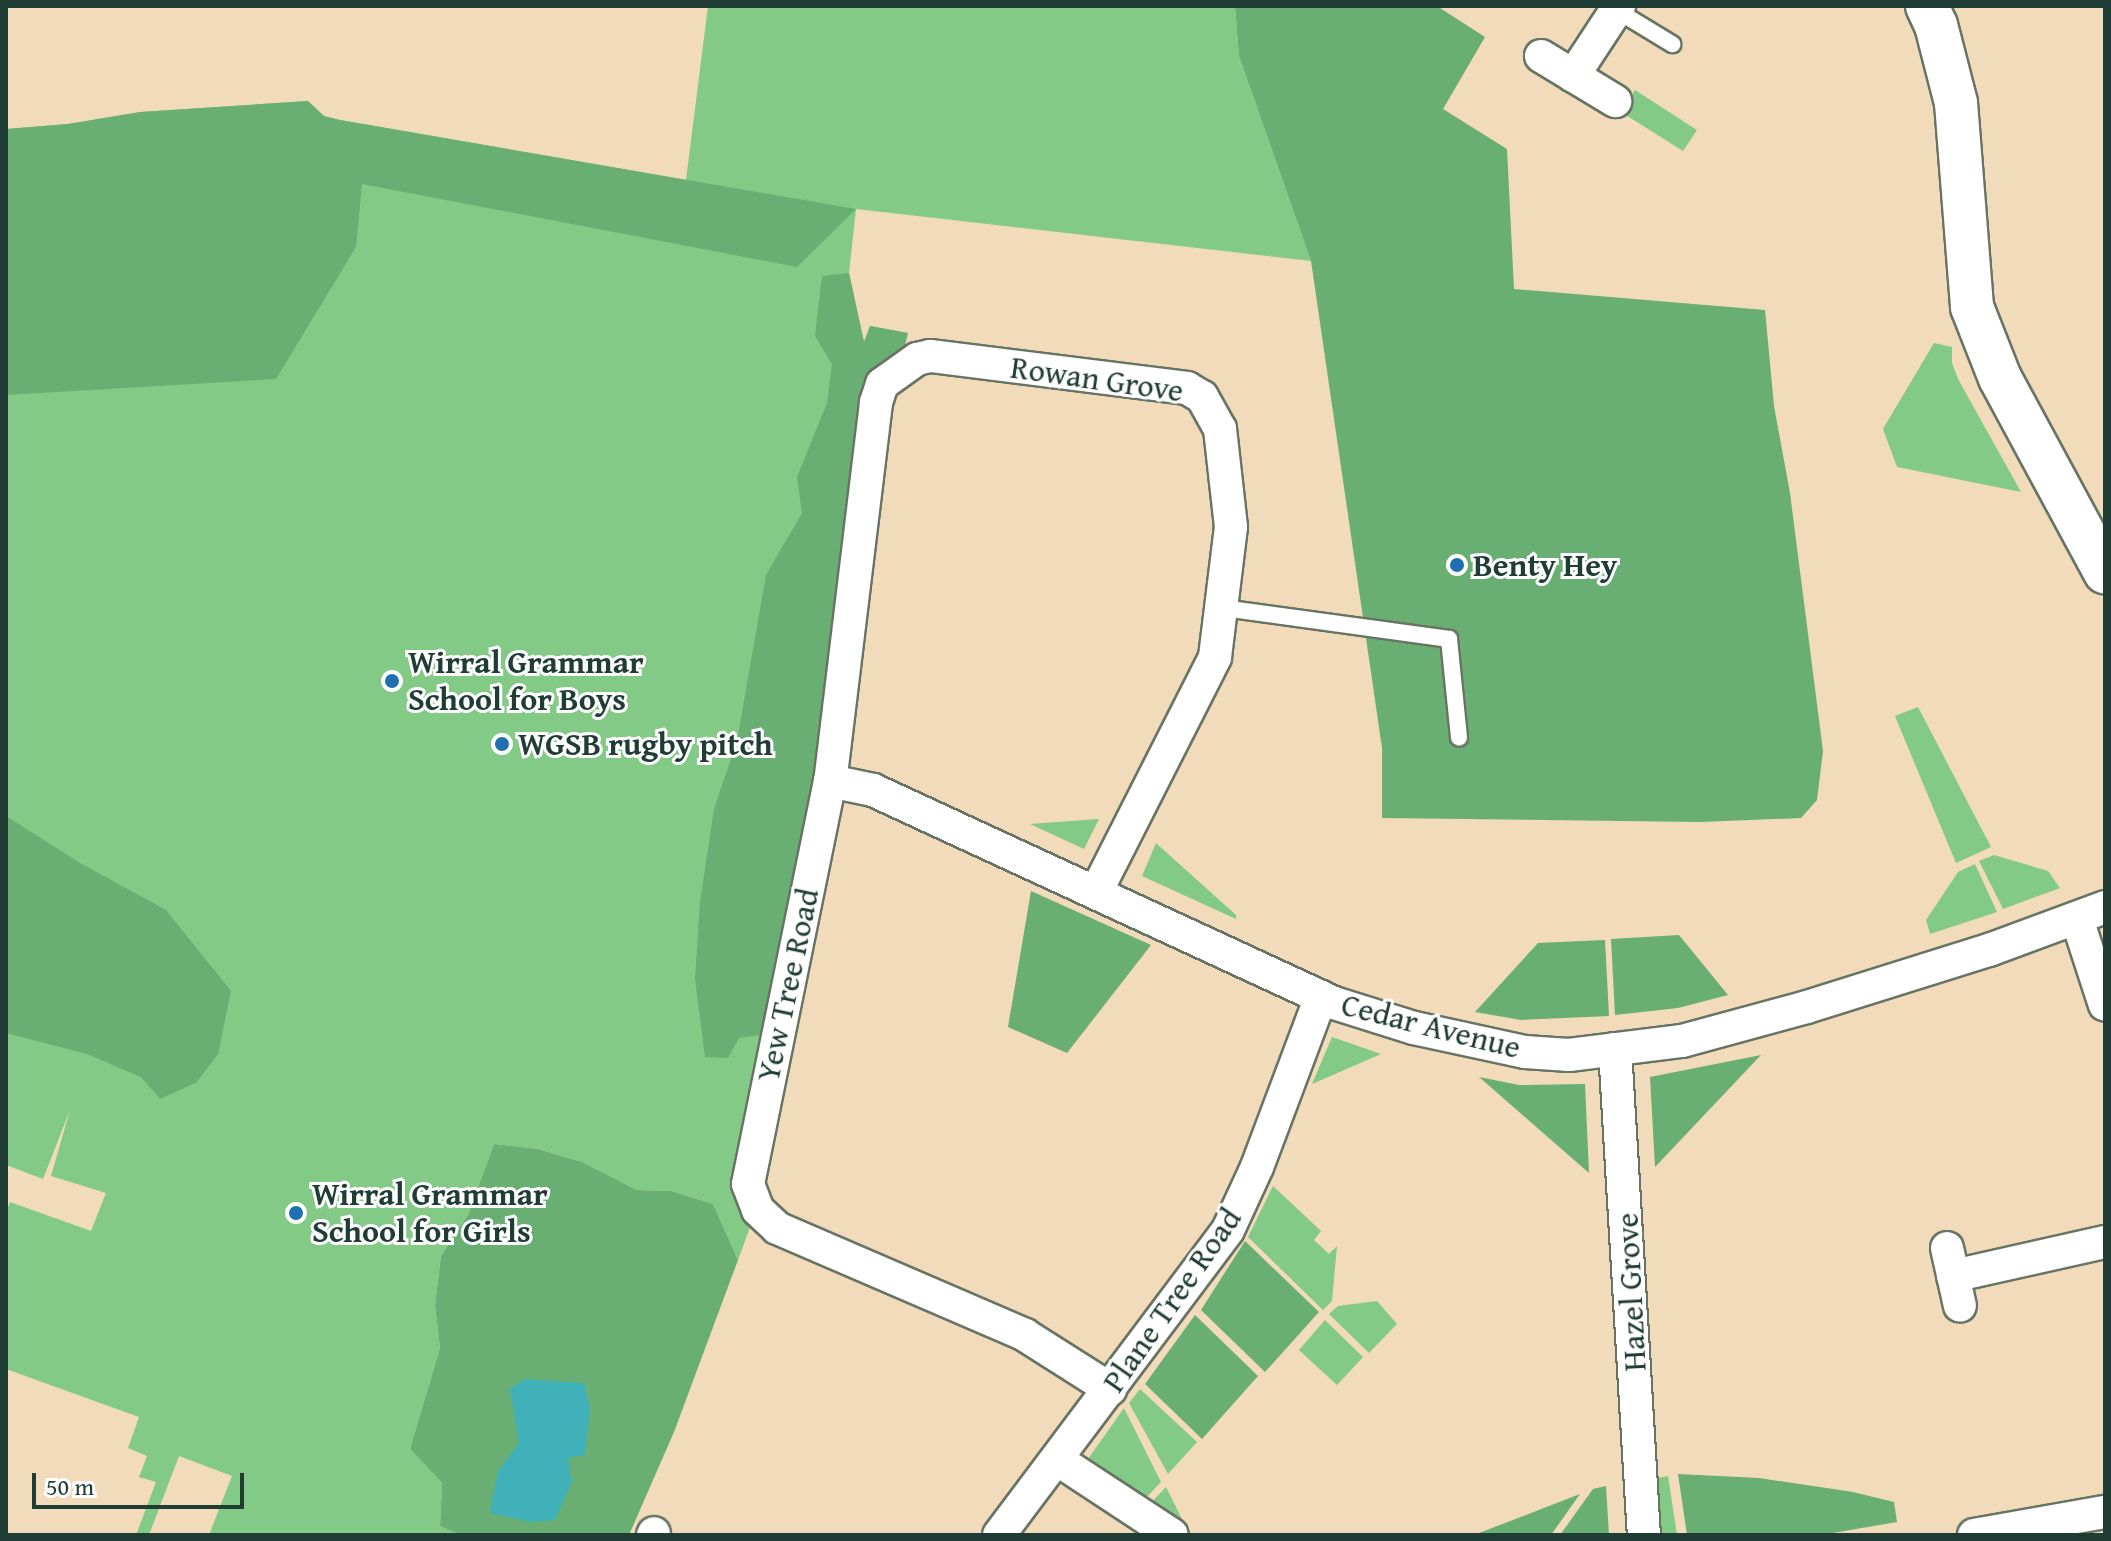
<!DOCTYPE html>
<style>
body{margin:0}
#map{position:relative;width:2111px;height:1541px;overflow:hidden;background:#f1dbba;font-family:"Gentium Book Plus",serif}
div>[style]{position:absolute}
.green>*{inset:0;background:#82ca86}
.forest>*{inset:0;background:#69ae73}
.water>*{inset:0;background:#40b1b9}
.roads{filter:drop-shadow(2px 0 #687463) drop-shadow(-2px 0 #687463) drop-shadow(0 2px #687463) drop-shadow(0 -2px #687463)}
.service>*{height:16px;margin:-8px;padding:0 8px;transform-origin:8px;border-radius:8px;background:#fff}
.minor>*{height:32px;margin:-16px;padding:0 16px;transform-origin:16px;border-radius:16px;background:#fff}
.tertiary>*{height:42px;margin:-21px;padding:0 21px;transform-origin:21px;border-radius:21px;background:#fff}
.dots>*{width:22px;height:22px;translate:-50% -50%;box-sizing:border-box;border:4px solid #fff;border-radius:50%}
span{translate:-50% -50%;white-space:nowrap;text-align:center;line-height:1.15;-webkit-text-stroke:6px #fff;paint-order:stroke}
.street-label{font-size:32px;color:#1f3d34}
.poi-label{font-size:32px;color:#1f3d34;font-weight:700}
.left{translate:0 -50%;text-align:left}
.frame{position:absolute;inset:0;border:8px solid #1f3d34;pointer-events:none}
.scale{position:absolute;left:32px;top:1473px;width:212px;height:36px;box-sizing:border-box;border:4px solid #1f3d34;border-top:0;padding-left:10px;font-size:24px;line-height:28px;white-space:nowrap;color:#1f3d34;-webkit-text-stroke:6px #fff;paint-order:stroke}
</style>
<div id="map">
<div class="green">
<div style="clip-path:polygon(708px 6px,1235px 6px,1239px 56px,1311px 261px,856px 209px,849px 273px,864px 342px,870px 326px,908px 333px,873px 377px,753px 1219px,738px 1260px,713px 1204px,671px 1191px,637px 1190px,582px 1162px,538px 1149px,494px 1144px,468px 1215px,441px 1256px,435px 1305px,440px 1348px,410px 1449px,442px 1483px,440px 1526px,460px 1535px,209px 1535px,232px 1476px,179px 1456px,149px 1535px,136px 1535px,156px 1482px,139px 1477px,147px 1456px,128px 1448px,139px 1417px,6px 1369px,6px 1213px,10px 1202px,91px 1231px,106px 1193px,51px 1176px,70px 1110px,43px 1179px,6px 1165px,6px 129px,68px 124px,140px 112px,308px 101px,324px 116px,340px 120px,686px 180px)"></div>
<div style="clip-path:polygon(1635px 90px,1697px 130px,1683px 151px,1621px 112px)"></div>
<div style="clip-path:polygon(1934px 343px,1952px 347px,1952px 363px,1958px 379px,2021px 492px,1897px 467px,1883px 429px)"></div>
<div style="clip-path:polygon(1918px 707px,1991px 847px,1956px 863px,1895px 716px)"></div>
<div style="clip-path:polygon(1099px 819px,1084px 849px,1030px 824px)"></div>
<div style="clip-path:polygon(1156px 843px,1236px 915px,1236px 919px,1142px 876px)"></div>
<div style="clip-path:polygon(1994px 855px,2048px 871px,2060px 888px,2003px 909px,1979px 861px)"></div>
<div style="clip-path:polygon(1975px 864px,1997px 912px,1930px 934px,1926px 920px,1958px 872px)"></div>
<div style="clip-path:polygon(1332px 1037px,1381px 1054px,1312px 1084px)"></div>
<div style="clip-path:polygon(1273px 1186px,1321px 1231px,1314px 1240px,1329px 1254px,1337px 1246px,1332px 1301px,1323px 1310px,1248px 1237px)"></div>
<div style="clip-path:polygon(1377px 1301px,1397px 1324px,1369px 1353px,1329px 1314px,1338px 1306px)"></div>
<div style="clip-path:polygon(1325px 1320px,1363px 1357px,1337px 1385px,1299px 1350px)"></div>
<div style="clip-path:polygon(1140px 1389px,1197px 1442px,1168px 1474px,1129px 1403px)"></div>
<div style="clip-path:polygon(1124px 1408px,1161px 1482px,1139px 1505px,1093px 1476px,1088px 1459px)"></div>
<div style="clip-path:polygon(1668px 1476px,1677px 1535px,1656px 1535px,1653px 1479px)"></div>
<div style="clip-path:polygon(1166px 1487px,1190px 1535px,1184px 1535px,1145px 1509px)"></div>
</div>
<div class="forest">
<div style="clip-path:polygon(1235px 6px,1437px 6px,1485px 37px,1443px 109px,1507px 149px,1514px 289px,1765px 310px,1774px 406px,1790px 493px,1823px 751px,1817px 800px,1801px 818px,1700px 822px,1382px 818px,1382px 748px,1311px 261px,1239px 56px)"></div>
<div style="clip-path:polygon(308px 101px,324px 116px,340px 120px,856px 209px,797px 267px,362px 184px,356px 247px,276px 379px,6px 395px,6px 129px,68px 124px,140px 112px)"></div>
<div style="clip-path:polygon(849px 273px,864px 342px,870px 326px,908px 333px,902px 357px,873px 377px,818px 782px,767px 1034px,739px 1038px,728px 1058px,705px 1057px,695px 979px,700px 902px,714px 809px,737px 741px,766px 575px,802px 513px,797px 477px,827px 403px,832px 364px,815px 336px,822px 276px)"></div>
<div style="clip-path:polygon(6px 816px,80px 863px,166px 910px,231px 991px,218px 1054px,197px 1082px,160px 1099px,141px 1077px,87px 1054px,6px 1033px)"></div>
<div style="clip-path:polygon(1031px 891px,1151px 945px,1067px 1053px,1008px 1027px)"></div>
<div style="clip-path:polygon(1679px 935px,1728px 995px,1678px 1008px,1615px 1015px,1611px 939px)"></div>
<div style="clip-path:polygon(1605px 940px,1609px 1016px,1521px 1020px,1475px 1012px,1538px 943px)"></div>
<div style="clip-path:polygon(1761px 1055px,1655px 1167px,1650px 1077px)"></div>
<div style="clip-path:polygon(1479px 1077px,1519px 1085px,1585px 1084px,1589px 1173px)"></div>
<div style="clip-path:polygon(494px 1144px,538px 1149px,582px 1162px,637px 1190px,671px 1191px,713px 1204px,738px 1260px,674px 1432px,629px 1535px,460px 1535px,440px 1526px,442px 1483px,410px 1449px,440px 1348px,435px 1305px,441px 1256px,468px 1215px)"></div>
<div style="clip-path:polygon(1245px 1241px,1319px 1312px,1265px 1372px,1201px 1310px)"></div>
<div style="clip-path:polygon(1195px 1315px,1258px 1376px,1202px 1439px,1145px 1384px)"></div>
<div style="clip-path:polygon(1678px 1474px,1759px 1478px,1853px 1492px,1894px 1502px,1897px 1522px,1821px 1535px,1687px 1535px)"></div>
<div style="clip-path:polygon(1606px 1486px,1609px 1535px,1560px 1535px,1593px 1489px)"></div>
<div style="clip-path:polygon(1580px 1494px,1551px 1535px,1474px 1535px)"></div>
</div>
<div class="water">
<div style="clip-path:polygon(525px 1379px,584px 1383px,590px 1408px,585px 1455px,568px 1458px,572px 1482px,555px 1520px,531px 1522px,490px 1513px,498px 1471px,519px 1443px,510px 1389px)"></div>
</div>
<div class="roads">
<div class="service">
<div style="left:1616px;top:10px;width:66px;rotate:31.3deg"></div>
<div style="left:1223px;top:608px;width:228px;rotate:7.8deg"></div>
<div style="left:1449px;top:639px;width:99px;rotate:84.2deg"></div>
</div>
<div class="minor">
<div style="left:1541px;top:56px;width:87px;rotate:31.3deg"></div>
<div style="left:1573px;top:76px;width:84px;rotate:-56.7deg"></div>
<div style="left:830px;top:781px;width:44px;rotate:11.8deg"></div>
<div style="left:873px;top:790px;width:508px;rotate:24.8deg"></div>
<div style="left:1334px;top:1003px;width:84px;rotate:17.4deg"></div>
<div style="left:1414px;top:1028px;width:114px;rotate:12.2deg"></div>
<div style="left:1525px;top:1052px;width:44px;rotate:3.9deg"></div>
<div style="left:1569px;top:1055px;width:114px;rotate:-7.1deg"></div>
<div style="left:1682px;top:1041px;width:130px;rotate:-15.2deg"></div>
<div style="left:1807px;top:1007px;width:191px;rotate:-17.4deg"></div>
<div style="left:1989px;top:950px;width:124px;rotate:-20.3deg"></div>
<div style="left:1096px;top:892px;width:263px;rotate:-63.1deg"></div>
<div style="left:1215px;top:657px;width:131px;rotate:-83deg"></div>
<div style="left:1231px;top:527px;width:99px;rotate:-96.4deg"></div>
<div style="left:1220px;top:429px;width:37px;rotate:-119deg"></div>
<div style="left:1202px;top:397px;width:17px;rotate:-149deg"></div>
<div style="left:1187px;top:388px;width:259px;rotate:-172.9deg"></div>
<div style="left:930px;top:356px;width:13px;rotate:167deg"></div>
<div style="left:917px;top:359px;width:43px;rotate:144.5deg"></div>
<div style="left:882px;top:384px;width:20px;rotate:108deg"></div>
<div style="left:876px;top:403px;width:381px;rotate:96.9deg"></div>
<div style="left:830px;top:781px;width:411px;rotate:101.5deg"></div>
<div style="left:748px;top:1184px;width:28px;rotate:69deg"></div>
<div style="left:758px;top:1210px;width:26px;rotate:43deg"></div>
<div style="left:777px;top:1228px;width:270px;rotate:23.3deg"></div>
<div style="left:1025px;top:1335px;width:101px;rotate:32.4deg"></div>
<div style="left:2077px;top:919px;width:90px;rotate:72deg"></div>
<div style="left:1615px;top:1049px;width:487px;rotate:86.6deg"></div>
<div style="left:1947px;top:1248px;width:59px;rotate:77.4deg"></div>
<div style="left:1953px;top:1276px;width:156px;rotate:-12.6deg"></div>
<div style="left:1058px;top:1460px;width:136px;rotate:33.3deg"></div>
<div style="left:653px;top:1535px;width:2px;rotate:-63deg"></div>
<div style="left:999px;top:1535px;width:381px;rotate:-53.1deg"></div>
<div style="left:1228px;top:1230px;width:69px;rotate:-65.3deg"></div>
<div style="left:1257px;top:1167px;width:182px;rotate:-69.4deg"></div>
<div style="left:1974px;top:1535px;width:133px;rotate:-10deg"></div>
</div>
<div class="tertiary">
<div style="left:1927px;top:6px;width:21px;rotate:65deg"></div>
<div style="left:1936px;top:25px;width:81px;rotate:75.6deg"></div>
<div style="left:1956px;top:103px;width:205px;rotate:85.5deg"></div>
<div style="left:1972px;top:307px;width:76px;rotate:68.5deg"></div>
<div style="left:2000px;top:378px;width:221px;rotate:61.6deg"></div>
</div>
</div>
<div class="dots">
<div style="left:1457px;top:565px;background:#1f6fb2"></div>
<div style="left:392px;top:681px;background:#1f6fb2"></div>
<div style="left:502px;top:744px;background:#1f6fb2"></div>
<div style="left:296px;top:1213px;background:#1f6fb2"></div>
</div>
<div class="street-label">
<span style="left:1097px;top:379px;rotate:8deg">Rowan Grove</span>
<span style="left:788px;top:985px;rotate:-78deg">Yew Tree Road</span>
<span style="left:1431px;top:1026px;rotate:14deg">Cedar Avenue</span>
<span style="left:1631px;top:1292px;rotate:-93deg">Hazel Grove</span>
<span style="left:1172px;top:1300px;rotate:-55deg">Plane Tree Road</span>
</div>
<div class="poi-label">
<span class="left" style="left:1473px;top:565px">Benty Hey</span>
<span class="left" style="left:408px;top:681px">Wirral Grammar<br>School for Boys</span>
<span class="left" style="left:518px;top:744px">WGSB rugby pitch</span>
<span class="left" style="left:312px;top:1213px">Wirral Grammar<br>School for Girls</span>
</div>
<div class="frame"></div>
<div class="scale">50 m</div>
</div>
